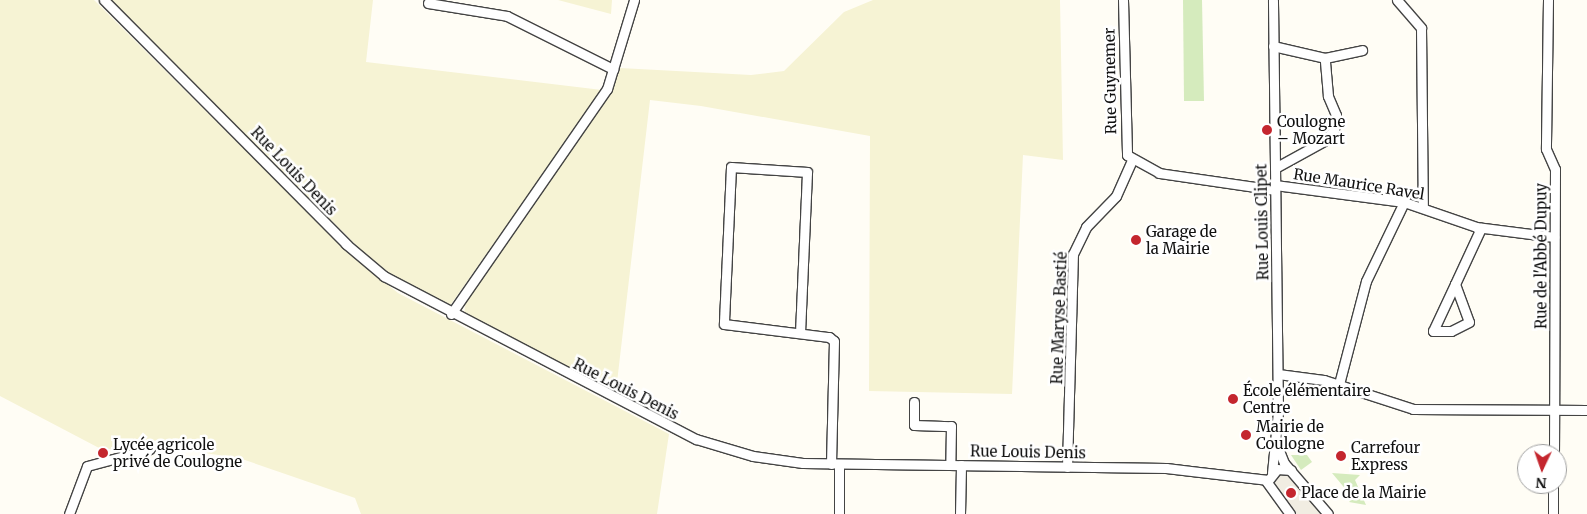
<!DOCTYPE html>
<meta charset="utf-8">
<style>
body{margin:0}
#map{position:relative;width:1587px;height:514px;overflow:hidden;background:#fffdf5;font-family:Merriweather,serif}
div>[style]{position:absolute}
.farmland>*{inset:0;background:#f6f3d4}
.green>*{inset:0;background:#d5ebbd}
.plaza>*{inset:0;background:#f1ede2}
.roads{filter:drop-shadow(1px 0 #444) drop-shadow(-1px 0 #444) drop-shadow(0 1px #444) drop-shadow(0 -1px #444)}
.minor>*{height:9px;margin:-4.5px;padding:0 4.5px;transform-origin:4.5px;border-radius:4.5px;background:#fff}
.dots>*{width:14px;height:14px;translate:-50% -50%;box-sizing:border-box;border:2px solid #fff;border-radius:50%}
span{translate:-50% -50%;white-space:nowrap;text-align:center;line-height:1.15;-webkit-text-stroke:5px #fff;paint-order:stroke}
.street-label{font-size:15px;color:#111}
.poi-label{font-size:15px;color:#111}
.left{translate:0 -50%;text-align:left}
.north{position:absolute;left:1517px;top:444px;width:50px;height:50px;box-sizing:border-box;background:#fff;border:1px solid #a0a0a0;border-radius:50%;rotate:183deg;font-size:14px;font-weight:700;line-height:20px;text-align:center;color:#111}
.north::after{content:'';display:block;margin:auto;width:18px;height:22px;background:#c4262e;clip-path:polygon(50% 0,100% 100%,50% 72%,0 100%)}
</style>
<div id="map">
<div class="farmland">
<div style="clip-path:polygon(0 0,94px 0,348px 253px,398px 293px,669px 434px,657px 514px,361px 514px,355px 498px,239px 458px,170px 448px,101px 449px,0 396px)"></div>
<div style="clip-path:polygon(111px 0,373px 0,366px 62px,602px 90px,449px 307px,391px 274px,363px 252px)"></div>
<div style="clip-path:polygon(558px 0,612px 0,611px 14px)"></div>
<div style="clip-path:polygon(873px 0,1060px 0,1063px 160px,1023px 155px,1012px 394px,869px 391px,870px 136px,701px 106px,650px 100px,616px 391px,464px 315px,466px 298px,608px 97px,620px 68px,751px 75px,784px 71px,844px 12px)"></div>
</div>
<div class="green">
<div style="clip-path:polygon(1183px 0,1202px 0,1204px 101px,1184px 101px)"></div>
<div style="clip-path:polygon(1291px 455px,1307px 455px,1312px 462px,1301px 470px)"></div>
<div style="clip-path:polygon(1332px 473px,1360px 475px,1355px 480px,1366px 505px,1349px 502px,1353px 498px)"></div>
</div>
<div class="plaza">
<div style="clip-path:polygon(1278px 473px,1288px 473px,1325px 514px,1294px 514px,1271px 485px)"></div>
</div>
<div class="roads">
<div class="minor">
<div style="left:104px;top:0;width:344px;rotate:45.2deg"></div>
<div style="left:346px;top:244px;width:50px;rotate:40.1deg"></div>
<div style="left:384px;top:276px;width:352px;rotate:27.6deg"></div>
<div style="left:696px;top:439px;width:59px;rotate:16.6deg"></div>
<div style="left:753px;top:456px;width:50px;rotate:8deg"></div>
<div style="left:803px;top:463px;width:363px;rotate:0.8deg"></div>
<div style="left:1166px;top:468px;width:103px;rotate:6.7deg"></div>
<div style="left:1123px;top:0;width:155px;rotate:88.5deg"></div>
<div style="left:1127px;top:155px;width:37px;rotate:29deg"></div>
<div style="left:1159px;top:173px;width:117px;rotate:8.3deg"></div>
<div style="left:1397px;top:0;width:37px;rotate:49deg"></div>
<div style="left:1421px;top:28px;width:179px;rotate:89.4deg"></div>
<div style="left:1548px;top:0;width:149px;rotate:90.8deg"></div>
<div style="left:1546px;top:149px;width:22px;rotate:66deg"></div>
<div style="left:1555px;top:169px;width:285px;rotate:90.2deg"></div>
<div style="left:428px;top:3px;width:80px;rotate:9.3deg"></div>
<div style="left:507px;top:16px;width:119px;rotate:26.6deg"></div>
<div style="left:1273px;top:46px;width:53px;rotate:13deg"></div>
<div style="left:1325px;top:58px;width:38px;rotate:-12deg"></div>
<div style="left:1275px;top:168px;width:56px;rotate:-28.9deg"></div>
<div style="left:1324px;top:141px;width:15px;rotate:-48deg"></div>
<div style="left:1334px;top:130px;width:15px;rotate:-82deg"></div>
<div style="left:1336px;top:115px;width:21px;rotate:-113deg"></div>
<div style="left:1328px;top:96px;width:38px;rotate:-95deg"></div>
<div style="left:1275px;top:185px;width:130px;rotate:7.5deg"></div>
<div style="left:1404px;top:202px;width:76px;rotate:19.1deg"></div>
<div style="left:1476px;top:227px;width:79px;rotate:7.3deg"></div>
<div style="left:1455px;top:284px;width:40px;rotate:69.8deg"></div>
<div style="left:1469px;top:322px;width:20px;rotate:153deg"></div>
<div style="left:1451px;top:331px;width:18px;rotate:180deg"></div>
<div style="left:1433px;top:331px;width:52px;rotate:-64.9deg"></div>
<div style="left:1455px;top:284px;width:62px;rotate:-65.1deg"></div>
<div style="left:451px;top:314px;width:274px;rotate:-55.3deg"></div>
<div style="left:607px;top:89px;width:93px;rotate:-73.1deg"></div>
<div style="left:800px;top:333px;width:161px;rotate:-87.5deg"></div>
<div style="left:807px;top:172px;width:76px;rotate:-176.2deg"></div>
<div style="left:731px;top:167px;width:157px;rotate:92.6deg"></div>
<div style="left:724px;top:324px;width:106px;rotate:7.1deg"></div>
<div style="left:829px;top:337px;width:6px;rotate:39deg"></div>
<div style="left:834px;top:341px;width:123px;rotate:91.4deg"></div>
<div style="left:1278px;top:374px;width:46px;rotate:7.4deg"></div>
<div style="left:1324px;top:380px;width:94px;rotate:18deg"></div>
<div style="left:1413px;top:409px;width:174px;rotate:0.3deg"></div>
<div style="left:1339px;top:384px;width:106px;rotate:-75.3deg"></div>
<div style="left:1366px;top:281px;width:88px;rotate:-64.3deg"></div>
<div style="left:914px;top:402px;width:23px;rotate:90deg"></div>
<div style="left:914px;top:425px;width:37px;rotate:2deg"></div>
<div style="left:951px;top:426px;width:39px;rotate:91deg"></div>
<div style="left:1278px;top:448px;width:16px;rotate:68deg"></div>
<div style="left:1284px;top:463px;width:67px;rotate:49.2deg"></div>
<div style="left:1067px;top:467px;width:213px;rotate:-88.4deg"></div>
<div style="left:1073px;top:254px;width:30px;rotate:-64deg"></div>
<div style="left:1086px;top:227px;width:43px;rotate:-45.9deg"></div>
<div style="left:1116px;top:196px;width:39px;rotate:-66deg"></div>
<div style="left:1272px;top:473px;width:61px;rotate:-84.4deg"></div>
<div style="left:1278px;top:412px;width:412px;rotate:-90.7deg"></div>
<div style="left:69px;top:514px;width:51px;rotate:-69.4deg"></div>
<div style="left:87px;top:466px;width:65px;rotate:-15.1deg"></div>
<div style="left:839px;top:514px;width:50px;rotate:-90deg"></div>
<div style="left:960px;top:514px;width:49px;rotate:-88.8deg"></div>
<div style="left:1290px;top:514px;width:39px;rotate:-126deg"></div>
<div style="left:1267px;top:482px;width:16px;rotate:-52deg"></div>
<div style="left:1277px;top:469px;width:14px;rotate:4deg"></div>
<div style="left:1553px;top:514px;width:30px;rotate:-90deg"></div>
</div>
</div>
<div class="dots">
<div style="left:1267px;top:130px;background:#c4262e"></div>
<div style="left:1136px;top:240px;background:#c4262e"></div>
<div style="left:1233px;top:399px;background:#c4262e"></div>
<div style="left:1246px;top:435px;background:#c4262e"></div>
<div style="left:103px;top:453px;background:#c4262e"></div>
<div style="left:1341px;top:456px;background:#c4262e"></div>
<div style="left:1291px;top:493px;background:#c4262e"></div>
</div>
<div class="street-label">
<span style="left:1110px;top:81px;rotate:-91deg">Rue Guynemer</span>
<span style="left:294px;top:171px;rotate:46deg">Rue Louis Denis</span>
<span style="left:1359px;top:184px;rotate:9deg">Rue Maurice Ravel</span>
<span style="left:1262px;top:222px;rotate:-91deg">Rue Louis Clipet</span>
<span style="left:1541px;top:256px;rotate:-90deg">Rue de l'Abbé Dupuy</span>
<span style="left:1059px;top:318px;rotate:-88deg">Rue Maryse Bastié</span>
<span style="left:626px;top:389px;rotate:27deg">Rue Louis Denis</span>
<span style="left:1028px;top:452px;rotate:1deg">Rue Louis Denis</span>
</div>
<div class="poi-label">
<span class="left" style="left:1277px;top:130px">Coulogne<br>– Mozart</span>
<span class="left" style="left:1146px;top:240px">Garage de<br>la Mairie</span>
<span class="left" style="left:1243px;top:399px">École élémentaire<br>Centre</span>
<span class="left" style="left:1256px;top:435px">Mairie de<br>Coulogne</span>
<span class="left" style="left:113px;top:453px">Lycée agricole<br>privé de Coulogne</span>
<span class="left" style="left:1351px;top:456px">Carrefour<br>Express</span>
<span class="left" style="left:1301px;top:493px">Place de la Mairie</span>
</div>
<div class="north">N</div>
</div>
